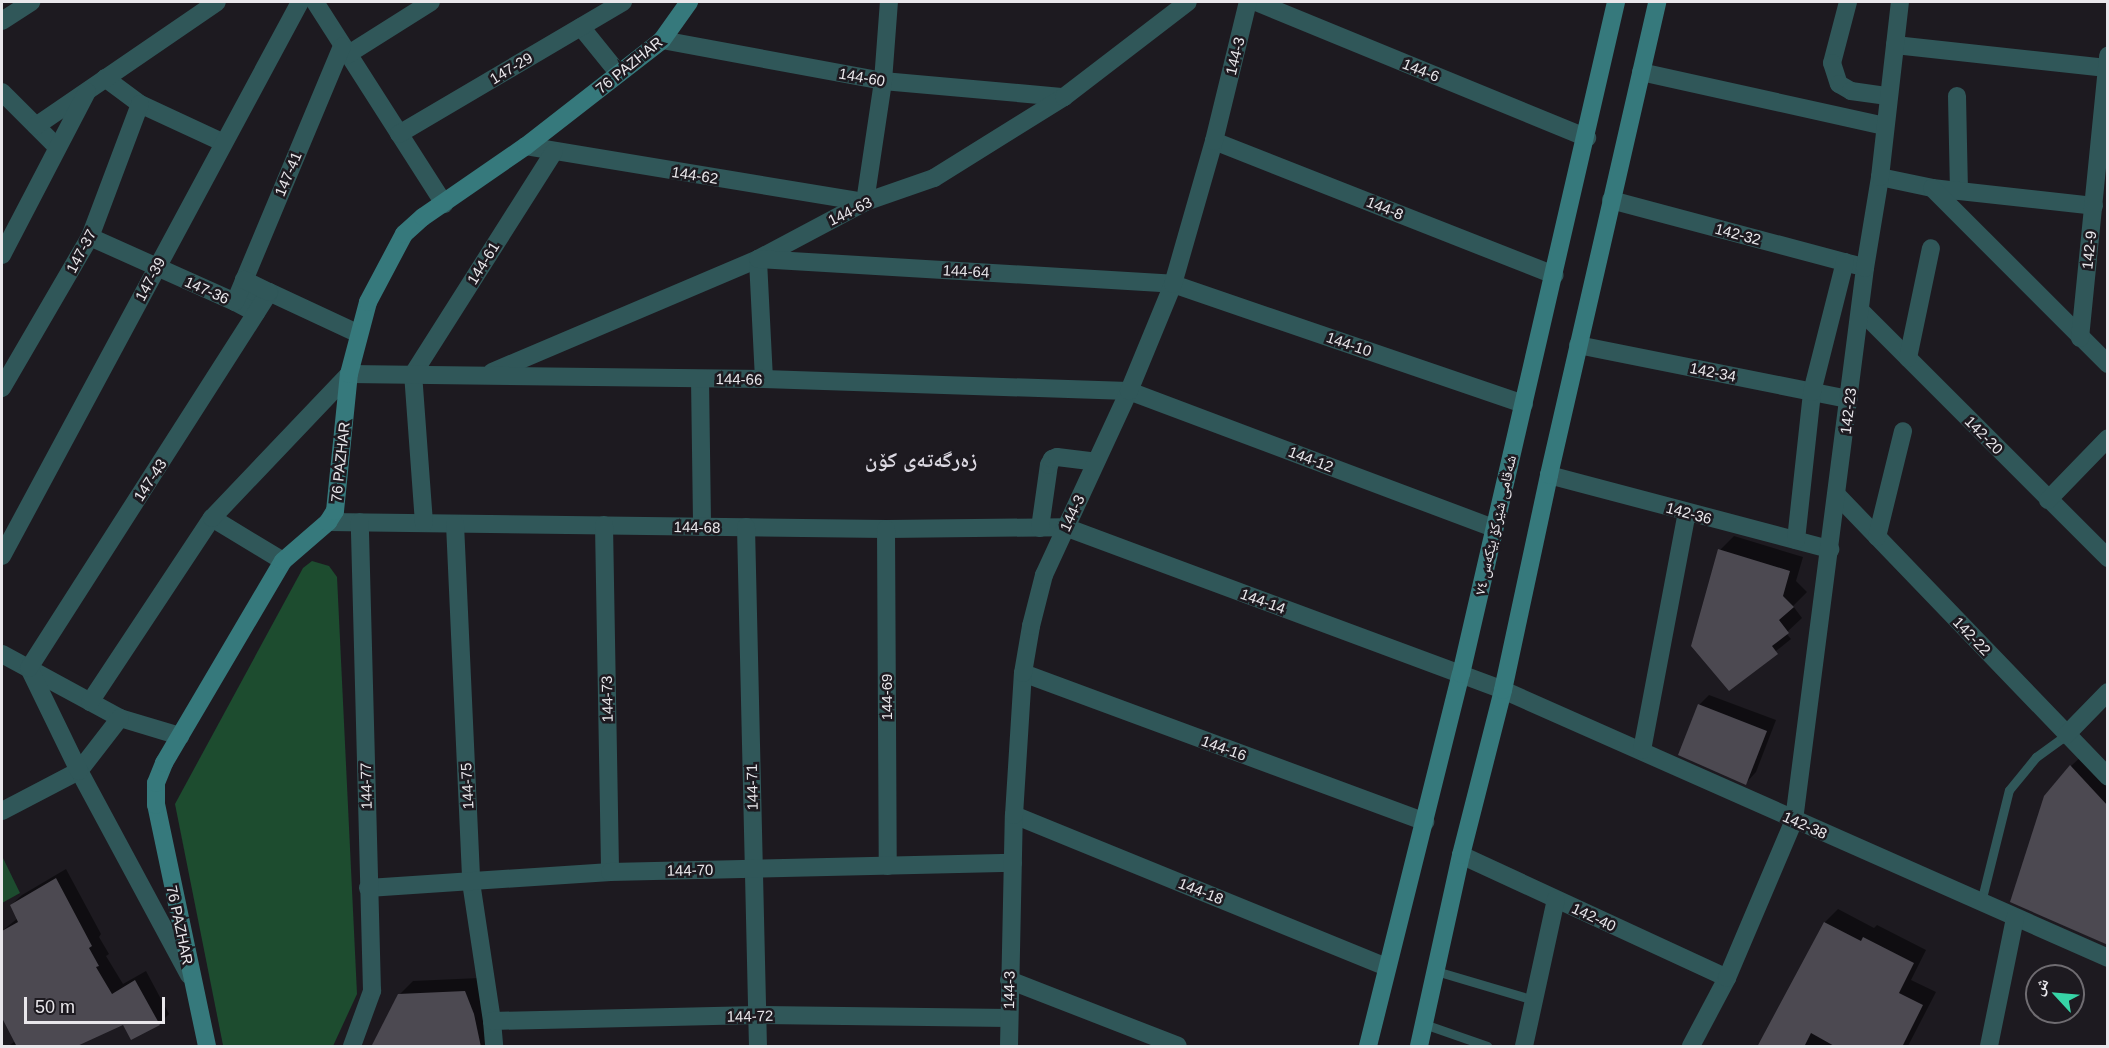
<!DOCTYPE html>
<meta charset="utf-8">
<style>
body{margin:0}
#map{position:relative;width:2109px;height:1048px;overflow:hidden;background:#1d1a20;font-family:Arial,"Noto Naskh Arabic",sans-serif}
div>[style]{position:absolute}
.green>*{inset:0;background:#1d4c2f}
.shadow>*{inset:0;background:#0007}
.building>*{inset:0;background:#4c4951}
.lane>*{height:9px;margin:-4.5px;padding:0 4.5px;transform-origin:4.5px;border-radius:4.5px;background:#305759}
.street>*{height:18px;margin:-9px;padding:0 9px;transform-origin:9px;border-radius:9px;background:#305759}
.secondary>*{height:18px;margin:-9px;padding:0 9px;transform-origin:9px;border-radius:9px;background:#36797c}
span{translate:-50% -50%;white-space:nowrap;text-align:center;line-height:1.15;-webkit-text-stroke:5px #1d1a20;paint-order:stroke}
.street-label{font-size:15px;color:#e9e7eb}
.district-label{font-size:21px;color:#dbd8e1;font-weight:700}
.frame{position:absolute;inset:0;border:3px solid #e9e7eb;pointer-events:none}
.north{position:absolute;left:2025px;top:964px;width:60px;height:60px;box-sizing:border-box;background:#1d1a20;border:2px solid #6f6c71;border-radius:50%;rotate:296deg;font-size:16px;font-weight:700;line-height:24px;text-align:center;color:#e9e7eb}
.north::after{content:'';display:block;margin:auto;width:21px;height:27px;background:#37d4a6;clip-path:polygon(50% 0,100% 100%,50% 72%,0 100%)}
.scale{position:absolute;left:24px;top:997px;width:141px;height:27px;box-sizing:border-box;border:3px solid #e9e7eb;border-top:0;padding-left:8px;font-size:18px;line-height:21px;white-space:nowrap;color:#e9e7eb;-webkit-text-stroke:4px #1d1a20;paint-order:stroke}
</style>
<div id="map">
<div class="green">
<div style="clip-path:polygon(312px 561px,329px 566px,337px 577px,357px 994px,333px 1046px,231px 1046px,223px 1045px,175px 804px,303px 568px)"></div>
<div style="clip-path:polygon(2px 856px,20px 893px,2px 903px)"></div>
</div>
<div class="shadow">
<div style="clip-path:polygon(1734px 536px,1803px 557px,1796px 581px,1807px 592px,1793px 606px,1802px 618px,1786px 633px,1791px 639px,1729px 689px,1720px 550px)"></div>
<div style="clip-path:polygon(1709px 695px,1776px 720px,1756px 772px,1746px 783px,1699px 705px)"></div>
<div style="clip-path:polygon(2085px 753px,2108px 777px,2108px 945px,2012px 901px,2071px 766px)"></div>
<div style="clip-path:polygon(66px 869px,101px 934px,99px 937px,109px 954px,106px 956px,123px 984px,146px 971px,169px 1014px,159px 1024px,124px 1023px,73px 1046px,9px 1046px,15px 1041px,2px 1010px,2px 931px,18px 918px,11px 905px,22px 895px)"></div>
<div style="clip-path:polygon(1838px 909px,1874px 928px,1877px 925px,1926px 950px,1911px 980px,1936px 992px,1908px 1046px,1759px 1046px,1825px 922px)"></div>
<div style="clip-path:polygon(479px 978px,496px 1046px,372px 1046px,399px 995px,413px 981px)"></div>
</div>
<div class="building">
<div style="clip-path:polygon(1718px 549px,1790px 571px,1783px 596px,1794px 607px,1779px 620px,1789px 633px,1772px 646px,1778px 654px,1729px 691px,1691px 646px)"></div>
<div style="clip-path:polygon(1698px 704px,1767px 731px,1746px 785px,1678px 755px)"></div>
<div style="clip-path:polygon(2070px 765px,2108px 806px,2108px 945px,2010px 902px,2044px 796px)"></div>
<div style="clip-path:polygon(56px 878px,92px 946px,89px 948px,99px 966px,96px 967px,112px 994px,135px 980px,160px 1025px,131px 1040px,123px 1025px,75px 1047px,17px 1047px,2px 1018px,2px 931px,18px 922px,10px 905px)"></div>
<div style="clip-path:polygon(1824px 922px,1861px 941px,1863px 937px,1914px 963px,1899px 993px,1923px 1005px,1902px 1047px,1836px 1047px,1811px 1033px,1804px 1047px,1757px 1047px)"></div>
<div style="clip-path:polygon(465px 991px,474px 1014px,481px 1047px,371px 1047px,398px 994px)"></div>
</div>
<div class="lane">
<div style="left:1981px;top:902px;width:115px;rotate:-76deg"></div>
<div style="left:2009px;top:790px;width:43px;rotate:-50.7deg"></div>
<div style="left:2036px;top:757px;width:37px;rotate:-36deg"></div>
<div style="left:1436px;top:971px;width:102px;rotate:16.5deg"></div>
<div style="left:1424px;top:1024px;width:67px;rotate:19.2deg"></div>
</div>
<div class="street">
<div style="left:315px;top:2px;width:240px;rotate:57.4deg"></div>
<div style="left:1256px;top:2px;width:358px;rotate:22.3deg"></div>
<div style="left:1848px;top:2px;width:63px;rotate:104.7deg"></div>
<div style="left:1832px;top:63px;width:22px;rotate:72deg"></div>
<div style="left:1839px;top:84px;width:14px;rotate:30deg"></div>
<div style="left:1851px;top:91px;width:37px;rotate:8deg"></div>
<div style="left:2px;top:21px;width:35px;rotate:-33deg"></div>
<div style="left:581px;top:27px;width:60px;rotate:51deg"></div>
<div style="left:662px;top:40px;width:225px;rotate:10.5deg"></div>
<div style="left:883px;top:81px;width:182px;rotate:5.1deg"></div>
<div style="left:1895px;top:45px;width:213px;rotate:6.2deg"></div>
<div style="left:347px;top:55px;width:99px;rotate:-32.2deg"></div>
<div style="left:1641px;top:72px;width:249px;rotate:12.5deg"></div>
<div style="left:105px;top:78px;width:44px;rotate:36.6deg"></div>
<div style="left:140px;top:104px;width:90px;rotate:24.9deg"></div>
<div style="left:2px;top:92px;width:78px;rotate:45deg"></div>
<div style="left:1957px;top:96px;width:95px;rotate:88.8deg"></div>
<div style="left:36px;top:126px;width:219px;rotate:-34.4deg"></div>
<div style="left:399px;top:134px;width:260px;rotate:-30.5deg"></div>
<div style="left:1214px;top:141px;width:366px;rotate:21.5deg"></div>
<div style="left:526px;top:146px;width:344px;rotate:9.4deg"></div>
<div style="left:865px;top:202px;width:122px;rotate:-81.5deg"></div>
<div style="left:883px;top:81px;width:79px;rotate:-85.7deg"></div>
<div style="left:1880px;top:177px;width:53px;rotate:11.9deg"></div>
<div style="left:1932px;top:188px;width:163px;rotate:6.3deg"></div>
<div style="left:1932px;top:188px;width:249px;rotate:45deg"></div>
<div style="left:1611px;top:200px;width:253px;rotate:14.9deg"></div>
<div style="left:90px;top:237px;width:159px;rotate:24.1deg"></div>
<div style="left:235px;top:302px;width:35px;rotate:-16deg"></div>
<div style="left:269px;top:292px;width:97px;rotate:25deg"></div>
<div style="left:2px;top:255px;width:184px;rotate:-62.5deg"></div>
<div style="left:1860px;top:310px;width:351px;rotate:45deg"></div>
<div style="left:256px;top:313px;width:24px;rotate:-152deg"></div>
<div style="left:235px;top:302px;width:277px;rotate:-67.3deg"></div>
<div style="left:2080px;top:338px;width:284px;rotate:-84.3deg"></div>
<div style="left:1578px;top:345px;width:276px;rotate:11.3deg"></div>
<div style="left:1908px;top:358px;width:112px;rotate:-78.2deg"></div>
<div style="left:492px;top:372px;width:289px;rotate:-23deg"></div>
<div style="left:758px;top:259px;width:121px;rotate:-28deg"></div>
<div style="left:865px;top:202px;width:73px;rotate:-19.2deg"></div>
<div style="left:934px;top:178px;width:153px;rotate:-31.9deg"></div>
<div style="left:1064px;top:97px;width:156px;rotate:-37.5deg"></div>
<div style="left:700px;top:379px;width:148px;rotate:89.2deg"></div>
<div style="left:764px;top:379px;width:120px;rotate:-92.9deg"></div>
<div style="left:758px;top:259px;width:416px;rotate:3.4deg"></div>
<div style="left:1173px;top:284px;width:371px;rotate:18.9deg"></div>
<div style="left:2px;top:388px;width:175px;rotate:-59.8deg"></div>
<div style="left:90px;top:237px;width:142px;rotate:-69.4deg"></div>
<div style="left:1549px;top:475px;width:291px;rotate:14.8deg"></div>
<div style="left:1837px;top:495px;width:391px;rotate:46.1deg"></div>
<div style="left:2048px;top:500px;width:86px;rotate:-45.9deg"></div>
<div style="left:212px;top:518px;width:83px;rotate:31.2deg"></div>
<div style="left:328px;top:522px;width:558px;rotate:0.72deg"></div>
<div style="left:886px;top:529px;width:179px;rotate:-0.6deg"></div>
<div style="left:1065px;top:527px;width:467px;rotate:20.4deg"></div>
<div style="left:1503px;top:690px;width:662px;rotate:23.89deg"></div>
<div style="left:424px;top:523px;width:149px;rotate:-94.2deg"></div>
<div style="left:413px;top:374px;width:263px;rotate:-57.6deg"></div>
<div style="left:455px;top:524px;width:358px;rotate:87.4deg"></div>
<div style="left:471px;top:882px;width:141px;rotate:81.4deg"></div>
<div style="left:492px;top:1021px;width:25px;rotate:85deg"></div>
<div style="left:604px;top:525px;width:347px;rotate:89deg"></div>
<div style="left:746px;top:527px;width:519px;rotate:88.68deg"></div>
<div style="left:1040px;top:528px;width:64px;rotate:-81.9deg"></div>
<div style="left:1049px;top:465px;width:7px;rotate:-63deg"></div>
<div style="left:1052px;top:459px;width:5px;rotate:-22deg"></div>
<div style="left:1057px;top:457px;width:39px;rotate:7deg"></div>
<div style="left:886px;top:529px;width:337px;rotate:89.7deg"></div>
<div style="left:1877px;top:537px;width:109px;rotate:-76.2deg"></div>
<div style="left:1796px;top:540px;width:149px;rotate:-83.8deg"></div>
<div style="left:1812px;top:392px;width:134px;rotate:-75.8deg"></div>
<div style="left:2px;top:556px;width:629px;rotate:-61.72deg"></div>
<div style="left:2px;top:654px;width:134px;rotate:28.5deg"></div>
<div style="left:120px;top:718px;width:63px;rotate:16.7deg"></div>
<div style="left:1023px;top:673px;width:429px;rotate:20.3deg"></div>
<div style="left:90px;top:702px;width:221px;rotate:-56.5deg"></div>
<div style="left:212px;top:518px;width:199px;rotate:-46.4deg"></div>
<div style="left:349px;top:374px;width:415px;rotate:0.7deg"></div>
<div style="left:764px;top:379px;width:365px;rotate:1.9deg"></div>
<div style="left:1129px;top:391px;width:389px;rotate:20.6deg"></div>
<div style="left:2066px;top:735px;width:60px;rotate:-45.7deg"></div>
<div style="left:1642px;top:750px;width:242px;rotate:-79.3deg"></div>
<div style="left:2px;top:811px;width:87px;rotate:-27.5deg"></div>
<div style="left:79px;top:771px;width:67px;rotate:-52.3deg"></div>
<div style="left:1014px;top:815px;width:403px;rotate:22.2deg"></div>
<div style="left:1461px;top:855px;width:293px;rotate:24.8deg"></div>
<div style="left:368px;top:888px;width:243px;rotate:-3.8deg"></div>
<div style="left:610px;top:872px;width:403px;rotate:-1.3deg"></div>
<div style="left:189px;top:975px;width:232px;rotate:-118.3deg"></div>
<div style="left:79px;top:771px;width:114px;rotate:-115.9deg"></div>
<div style="left:29px;top:668px;width:446px;rotate:-57.4deg"></div>
<div style="left:269px;top:292px;width:28px;rotate:-154deg"></div>
<div style="left:1009px;top:980px;width:181px;rotate:21.3deg"></div>
<div style="left:492px;top:1021px;width:265px;rotate:-1.3deg"></div>
<div style="left:757px;top:1015px;width:252px;rotate:0.7deg"></div>
<div style="left:352px;top:1046px;width:59px;rotate:-70deg"></div>
<div style="left:372px;top:991px;width:469px;rotate:-91.5deg"></div>
<div style="left:1009px;top:1046px;width:231px;rotate:-88.8deg"></div>
<div style="left:1014px;top:815px;width:142px;rotate:-86.4deg"></div>
<div style="left:1023px;top:673px;width:48px;rotate:-80.3deg"></div>
<div style="left:1031px;top:626px;width:53px;rotate:-75.7deg"></div>
<div style="left:1044px;top:575px;width:203px;rotate:-65.2deg"></div>
<div style="left:1129px;top:391px;width:116px;rotate:-67.6deg"></div>
<div style="left:1173px;top:284px;width:149px;rotate:-74deg"></div>
<div style="left:1214px;top:141px;width:143px;rotate:-76.3deg"></div>
<div style="left:1524px;top:1046px;width:150px;rotate:-77.7deg"></div>
<div style="left:1691px;top:1046px;width:77px;rotate:-62.1deg"></div>
<div style="left:1727px;top:978px;width:172px;rotate:-67deg"></div>
<div style="left:1794px;top:820px;width:557px;rotate:-82.67deg"></div>
<div style="left:1865px;top:268px;width:92px;rotate:-80.6deg"></div>
<div style="left:1880px;top:177px;width:176px;rotate:-83.5deg"></div>
<div style="left:1989px;top:1046px;width:131px;rotate:-78.5deg"></div>
</div>
<div class="secondary">
<div style="left:207px;top:1046px;width:246px;rotate:-101.9deg"></div>
<div style="left:156px;top:805px;width:22px;rotate:-90deg"></div>
<div style="left:156px;top:783px;width:22px;rotate:-68deg"></div>
<div style="left:164px;top:763px;width:234px;rotate:-59.5deg"></div>
<div style="left:283px;top:561px;width:60px;rotate:-40.9deg"></div>
<div style="left:328px;top:522px;width:13px;rotate:-58deg"></div>
<div style="left:335px;top:511px;width:138px;rotate:-84.2deg"></div>
<div style="left:349px;top:374px;width:74px;rotate:-75.2deg"></div>
<div style="left:368px;top:302px;width:77px;rotate:-62.1deg"></div>
<div style="left:404px;top:234px;width:25px;rotate:-42deg"></div>
<div style="left:423px;top:217px;width:125px;rotate:-34.6deg"></div>
<div style="left:526px;top:146px;width:172px;rotate:-37.9deg"></div>
<div style="left:662px;top:40px;width:47px;rotate:-54.6deg"></div>
<div style="left:1368px;top:1046px;width:383px;rotate:-76deg"></div>
<div style="left:1461px;top:674px;width:690px;rotate:-77.01deg"></div>
<div style="left:1419px;top:1046px;width:196px;rotate:-77.6deg"></div>
<div style="left:1461px;top:855px;width:170px;rotate:-75.7deg"></div>
<div style="left:1503px;top:690px;width:220px;rotate:-77.9deg"></div>
<div style="left:1549px;top:475px;width:485px;rotate:-77.1deg"></div>
</div>
<div class="street-label">
<span style="left:1235px;top:56px;rotate:-76deg">144-3</span>
<span style="left:629px;top:65px;rotate:-39deg">76 PAZHAR</span>
<span style="left:511px;top:68px;rotate:-31deg">147-29</span>
<span style="left:1421px;top:70px;rotate:22deg">144-6</span>
<span style="left:862px;top:77px;rotate:10deg">144-60</span>
<span style="left:288px;top:174px;rotate:-67deg">147-41</span>
<span style="left:695px;top:175px;rotate:9deg">144-62</span>
<span style="left:1385px;top:208px;rotate:22deg">144-8</span>
<span style="left:850px;top:211px;rotate:-26deg">144-63</span>
<span style="left:1738px;top:234px;rotate:15deg">142-32</span>
<span style="left:2089px;top:250px;rotate:-84deg">142-9</span>
<span style="left:81px;top:251px;rotate:-62deg">147-37</span>
<span style="left:483px;top:263px;rotate:-58deg">144-61</span>
<span style="left:966px;top:271px;rotate:3deg">144-64</span>
<span style="left:150px;top:279px;rotate:-62deg">147-39</span>
<span style="left:207px;top:290px;rotate:24deg">147-36</span>
<span style="left:1349px;top:344px;rotate:19deg">144-10</span>
<span style="left:1713px;top:372px;rotate:11deg">142-34</span>
<span style="left:739px;top:379px;rotate:1deg">144-66</span>
<span style="left:1848px;top:411px;rotate:-83deg">142-23</span>
<span style="left:1984px;top:435px;rotate:45deg">142-20</span>
<span style="left:1311px;top:459px;rotate:21deg">144-12</span>
<span style="left:340px;top:462px;rotate:-84deg">76 PAZHAR</span>
<span style="left:150px;top:480px;rotate:-57deg">147-43</span>
<span style="left:1072px;top:513px;rotate:-65deg">144-3</span>
<span style="left:1689px;top:513px;rotate:15deg">142-36</span>
<span style="left:1495px;top:525px;rotate:-77deg">شەقامی شێرکۆ بێکەس ٧٤</span>
<span style="left:697px;top:527px;rotate:1deg">144-68</span>
<span style="left:1263px;top:601px;rotate:20deg">144-14</span>
<span style="left:1972px;top:636px;rotate:46deg">142-22</span>
<span style="left:887px;top:697px;rotate:-90deg">144-69</span>
<span style="left:607px;top:699px;rotate:-91deg">144-73</span>
<span style="left:1224px;top:748px;rotate:20deg">144-16</span>
<span style="left:366px;top:786px;rotate:-91deg">144-77</span>
<span style="left:467px;top:786px;rotate:-93deg">144-75</span>
<span style="left:752px;top:787px;rotate:-91deg">144-71</span>
<span style="left:1805px;top:825px;rotate:24deg">142-38</span>
<span style="left:690px;top:870px;rotate:-1deg">144-70</span>
<span style="left:1201px;top:891px;rotate:22deg">144-18</span>
<span style="left:1594px;top:917px;rotate:25deg">142-40</span>
<span style="left:180px;top:925px;rotate:78deg">76 PAZHAR</span>
<span style="left:1009px;top:990px;rotate:-89deg">144-3</span>
<span style="left:750px;top:1016px;rotate:-1deg">144-72</span>
</div>
<div class="district-label">
<span style="left:921px;top:460px">زەرگەتەی کۆن</span>
</div>
<div class="frame"></div>
<div class="north">ش</div>
<div class="scale">50 m</div>
</div>
